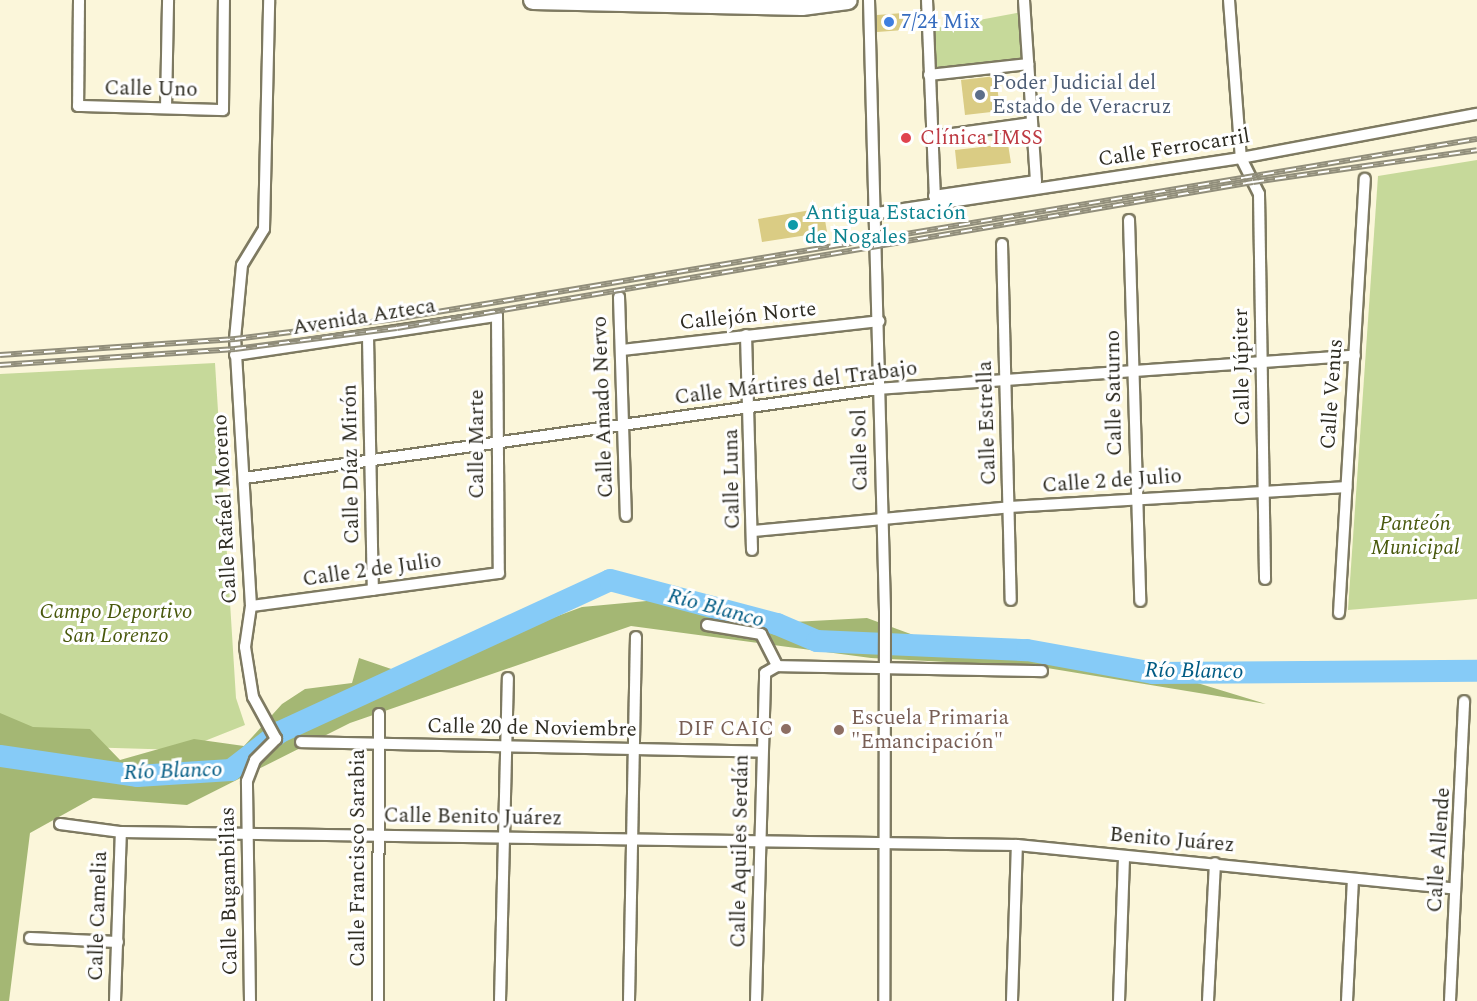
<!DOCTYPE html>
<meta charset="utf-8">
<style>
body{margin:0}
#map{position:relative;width:1477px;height:1001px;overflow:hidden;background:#fbf6da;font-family:Spectral,serif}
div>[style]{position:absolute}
.green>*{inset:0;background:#c6d99a}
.forest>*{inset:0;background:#a4b774}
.river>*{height:22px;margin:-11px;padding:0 11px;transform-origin:11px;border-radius:11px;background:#86cbf7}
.building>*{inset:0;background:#dacc84}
.roads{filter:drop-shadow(2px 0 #7e7a61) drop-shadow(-2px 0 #7e7a61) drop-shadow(0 2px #7e7a61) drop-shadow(0 -2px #7e7a61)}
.street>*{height:10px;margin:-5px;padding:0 5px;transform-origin:5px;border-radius:5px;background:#fff}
.primary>*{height:18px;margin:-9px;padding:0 9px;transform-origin:9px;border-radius:9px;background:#fff}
.rail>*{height:6px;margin-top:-3px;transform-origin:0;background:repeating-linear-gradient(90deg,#fff 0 11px,#918e7b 0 22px);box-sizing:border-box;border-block:2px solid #918e7b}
.dots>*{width:16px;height:16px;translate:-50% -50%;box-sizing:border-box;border:3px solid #fff;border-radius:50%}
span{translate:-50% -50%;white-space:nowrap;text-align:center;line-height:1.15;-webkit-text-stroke:6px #fff;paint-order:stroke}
.shop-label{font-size:21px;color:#366cbe}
.left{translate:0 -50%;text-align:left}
.service-label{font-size:21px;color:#4e5e75}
.street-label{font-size:21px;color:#2e2c22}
.health-label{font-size:21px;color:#be3a42}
.culture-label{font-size:21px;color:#0d838f}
.park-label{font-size:21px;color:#48580c;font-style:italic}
.education-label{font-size:21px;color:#785e54}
.right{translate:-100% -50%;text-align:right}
.water-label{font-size:22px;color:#005b84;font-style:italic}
</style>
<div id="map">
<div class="green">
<div style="clip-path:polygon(1022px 12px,1025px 59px,934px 71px,931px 29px)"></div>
<div style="clip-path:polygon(1477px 160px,1477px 599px,1348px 610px,1378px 176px)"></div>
<div style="clip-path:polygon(215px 363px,236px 698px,245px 725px,182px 750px,48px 746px,0 734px,0 374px)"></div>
</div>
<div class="forest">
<div style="clip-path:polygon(679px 598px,775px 623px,867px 618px,927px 640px,1096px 652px,1266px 704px,1041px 667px,871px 658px,631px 626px,350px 723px,187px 805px,93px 798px,30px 833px,9px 1001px,0 1001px,0 713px,33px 727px,90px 729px,120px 760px,194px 739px,244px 746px,282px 704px,305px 689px,352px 683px,359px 658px,403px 673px,582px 607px)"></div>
</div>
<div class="river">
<div style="left:0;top:756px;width:138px;rotate:8.3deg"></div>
<div style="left:137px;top:776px;width:94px;rotate:-3.7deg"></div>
<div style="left:231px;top:770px;width:62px;rotate:-37.8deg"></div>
<div style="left:280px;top:732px;width:363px;rotate:-24.7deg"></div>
<div style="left:610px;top:580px;width:173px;rotate:14.8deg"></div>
<div style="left:777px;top:624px;width:43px;rotate:23deg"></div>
<div style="left:817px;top:641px;width:210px;rotate:2.5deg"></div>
<div style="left:1027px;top:650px;width:128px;rotate:10.3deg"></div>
<div style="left:1153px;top:673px;width:324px;rotate:-0.4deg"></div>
</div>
<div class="building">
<div style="clip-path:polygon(903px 13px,904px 30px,877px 32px,877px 15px)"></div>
<div style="clip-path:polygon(996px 76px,1000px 111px,965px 115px,961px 80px)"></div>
<div style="clip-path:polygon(1008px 144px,1011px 163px,957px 169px,955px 150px)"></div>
<div style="clip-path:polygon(823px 208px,827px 232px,762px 242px,758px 219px)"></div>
</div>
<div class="roads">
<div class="street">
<div style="left:79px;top:0;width:106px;rotate:90.5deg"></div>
<div style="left:78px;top:106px;width:145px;rotate:1.6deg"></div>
<div style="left:223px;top:110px;width:110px;rotate:-89.5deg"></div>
<div style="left:869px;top:0;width:613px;rotate:88.5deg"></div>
<div style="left:885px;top:613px;width:388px;rotate:90.1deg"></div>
<div style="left:927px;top:0;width:202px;rotate:87.7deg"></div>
<div style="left:1229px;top:0;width:158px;rotate:85.7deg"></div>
<div style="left:1241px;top:158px;width:40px;rotate:63.4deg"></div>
<div style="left:1259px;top:194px;width:385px;rotate:89.1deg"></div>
<div style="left:929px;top:75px;width:100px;rotate:-6.3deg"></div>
<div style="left:166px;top:108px;width:108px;rotate:-88.9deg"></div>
<div style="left:931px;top:137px;width:100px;rotate:-8deg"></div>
<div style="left:934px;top:196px;width:103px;rotate:-8.4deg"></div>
<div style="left:1036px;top:181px;width:181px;rotate:-93.8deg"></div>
<div style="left:877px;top:213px;width:368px;rotate:-8.6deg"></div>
<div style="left:1241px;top:158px;width:240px;rotate:-10.6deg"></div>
<div style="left:1129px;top:220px;width:381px;rotate:88.3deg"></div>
<div style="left:1002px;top:244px;width:356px;rotate:88.6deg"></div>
<div style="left:619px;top:297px;width:219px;rotate:88.2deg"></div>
<div style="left:746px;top:335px;width:215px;rotate:88.4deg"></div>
<div style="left:368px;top:337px;width:253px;rotate:88.9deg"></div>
<div style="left:622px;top:350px;width:259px;rotate:-6.4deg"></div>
<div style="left:235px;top:355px;width:265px;rotate:-8.5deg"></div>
<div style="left:497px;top:316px;width:257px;rotate:89.6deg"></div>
<div style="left:499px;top:573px;width:250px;rotate:172.4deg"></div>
<div style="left:245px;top:478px;width:639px;rotate:-8deg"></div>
<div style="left:878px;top:389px;width:478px;rotate:-4deg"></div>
<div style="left:753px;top:531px;width:258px;rotate:-5.3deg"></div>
<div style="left:1010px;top:507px;width:337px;rotate:-3.4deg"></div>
<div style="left:1339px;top:613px;width:435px;rotate:-86.6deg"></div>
<div style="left:707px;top:625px;width:55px;rotate:9.5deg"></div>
<div style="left:761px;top:634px;width:36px;rotate:63deg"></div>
<div style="left:301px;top:742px;width:461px;rotate:1.2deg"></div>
<div style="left:60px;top:824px;width:62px;rotate:7.5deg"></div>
<div style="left:121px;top:832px;width:896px;rotate:0.83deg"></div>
<div style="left:1017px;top:845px;width:439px;rotate:5.7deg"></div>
<div style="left:30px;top:938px;width:88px;rotate:2.6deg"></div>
<div style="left:115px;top:1001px;width:169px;rotate:-88deg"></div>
<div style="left:250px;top:1001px;width:220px;rotate:-90.8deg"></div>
<div style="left:247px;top:781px;width:22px;rotate:-69deg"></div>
<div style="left:255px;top:760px;width:30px;rotate:-45deg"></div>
<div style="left:276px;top:739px;width:48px;rotate:-118.7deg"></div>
<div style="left:253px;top:697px;width:51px;rotate:-99.1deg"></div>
<div style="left:245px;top:647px;width:41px;rotate:-81.7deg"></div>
<div style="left:251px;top:606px;width:267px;rotate:-93.4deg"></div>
<div style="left:235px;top:339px;width:74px;rotate:-84.6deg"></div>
<div style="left:242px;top:265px;width:42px;rotate:-58.6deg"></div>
<div style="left:264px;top:229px;width:229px;rotate:-88.7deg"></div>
<div style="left:378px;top:1001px;width:287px;rotate:-89.8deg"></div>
<div style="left:500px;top:1001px;width:323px;rotate:-88.6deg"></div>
<div style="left:629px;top:1001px;width:364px;rotate:-88.9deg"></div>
<div style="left:756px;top:1001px;width:328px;rotate:-88.4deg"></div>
<div style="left:765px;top:673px;width:14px;rotate:-30deg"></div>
<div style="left:777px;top:666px;width:265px;rotate:1.1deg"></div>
<div style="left:1012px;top:1001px;width:156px;rotate:-88.2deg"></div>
<div style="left:1119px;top:1001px;width:145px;rotate:-88deg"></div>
<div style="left:1208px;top:1001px;width:138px;rotate:-87.1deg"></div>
<div style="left:1347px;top:1001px;width:122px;rotate:-87.2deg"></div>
<div style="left:1450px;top:1001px;width:300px;rotate:-87.3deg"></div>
</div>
<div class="primary">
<div style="left:533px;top:0;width:269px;rotate:1.3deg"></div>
<div style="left:802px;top:6px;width:46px;rotate:-7.4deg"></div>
</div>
</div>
<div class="rail">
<div style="left:0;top:355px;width:236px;rotate:-3.9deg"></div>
<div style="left:235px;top:339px;width:161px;rotate:-7.1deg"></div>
<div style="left:395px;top:319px;width:1097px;rotate:-9.45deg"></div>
<div style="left:0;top:365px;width:236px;rotate:-3.9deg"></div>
<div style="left:235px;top:349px;width:163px;rotate:-7.4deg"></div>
<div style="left:397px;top:328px;width:868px;rotate:-9.68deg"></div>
<div style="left:1253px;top:182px;width:226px;rotate:-8.1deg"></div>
</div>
<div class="dots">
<div style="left:889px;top:22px;background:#3f7fe0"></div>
<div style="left:980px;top:95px;background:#5c6f8a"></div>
<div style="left:906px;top:138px;background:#e0444e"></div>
<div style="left:793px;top:225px;background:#0f9aa8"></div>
<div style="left:786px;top:729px;background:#8d6e63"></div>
<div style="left:839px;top:730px;background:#8d6e63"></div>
</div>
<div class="shop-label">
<span class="left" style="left:901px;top:22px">7/24 Mix</span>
</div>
<div class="service-label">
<span class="left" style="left:992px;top:95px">Poder Judicial del<br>Estado de Veracruz</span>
</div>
<div class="street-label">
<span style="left:151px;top:89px;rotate:1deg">Calle Uno</span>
<span style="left:1174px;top:148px;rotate:-9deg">Calle Ferrocarril</span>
<span style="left:748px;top:316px;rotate:-6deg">Callejón Norte</span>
<span style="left:364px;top:317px;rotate:-9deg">Avenida Azteca</span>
<span style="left:1242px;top:367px;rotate:-91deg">Calle Júpiter</span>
<span style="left:796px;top:383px;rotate:-7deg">Calle Mártires del Trabajo</span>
<span style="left:1114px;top:393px;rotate:-91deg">Calle Saturno</span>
<span style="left:1332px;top:394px;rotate:-86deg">Calle Venus</span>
<span style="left:603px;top:407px;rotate:-92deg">Calle Amado Nervo</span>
<span style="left:987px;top:423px;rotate:-92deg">Calle Estrella</span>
<span style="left:477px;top:444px;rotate:-90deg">Calle Marte</span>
<span style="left:860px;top:450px;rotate:-91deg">Calle Sol</span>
<span style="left:351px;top:464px;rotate:-91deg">Calle Díaz Mirón</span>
<span style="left:732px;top:479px;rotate:-91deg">Calle Luna</span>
<span style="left:1112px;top:481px;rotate:-4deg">Calle 2 de Julio</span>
<span style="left:225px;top:509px;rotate:-93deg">Calle Rafaél Moreno</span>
<span style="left:372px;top:570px;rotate:-8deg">Calle 2 de Julio</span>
<span style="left:532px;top:728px;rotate:1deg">Calle 20 de Noviembre</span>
<span style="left:473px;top:817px;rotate:1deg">Calle Benito Juárez</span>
<span style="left:1172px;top:840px;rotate:5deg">Benito Juárez</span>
<span style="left:1439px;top:850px;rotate:-86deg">Calle Allende</span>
<span style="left:740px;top:851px;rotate:-89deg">Calle Aquiles Serdán</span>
<span style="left:358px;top:858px;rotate:-90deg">Calle Francisco Sarabia</span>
<span style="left:229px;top:891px;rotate:-91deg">Calle Bugambilias</span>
<span style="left:98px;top:916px;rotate:-88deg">Calle Camelia</span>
</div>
<div class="health-label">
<span class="left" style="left:920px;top:138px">Clínica IMSS</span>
</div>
<div class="culture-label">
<span class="left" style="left:805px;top:225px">Antigua Estación<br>de Nogales</span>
</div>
<div class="park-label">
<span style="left:1415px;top:536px">Panteón<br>Municipal</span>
<span style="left:116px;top:624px">Campo Deportivo<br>San Lorenzo</span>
</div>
<div class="education-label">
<span class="left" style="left:851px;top:730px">Escuela Primaria<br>"Emancipación"</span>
<span class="right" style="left:774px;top:729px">DIF CAIC</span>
</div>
<div class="water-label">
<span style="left:716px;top:608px;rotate:15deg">Río Blanco</span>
<span style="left:1194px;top:671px;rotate:1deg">Río Blanco</span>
<span style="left:173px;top:771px;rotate:-2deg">Río Blanco</span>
</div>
</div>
